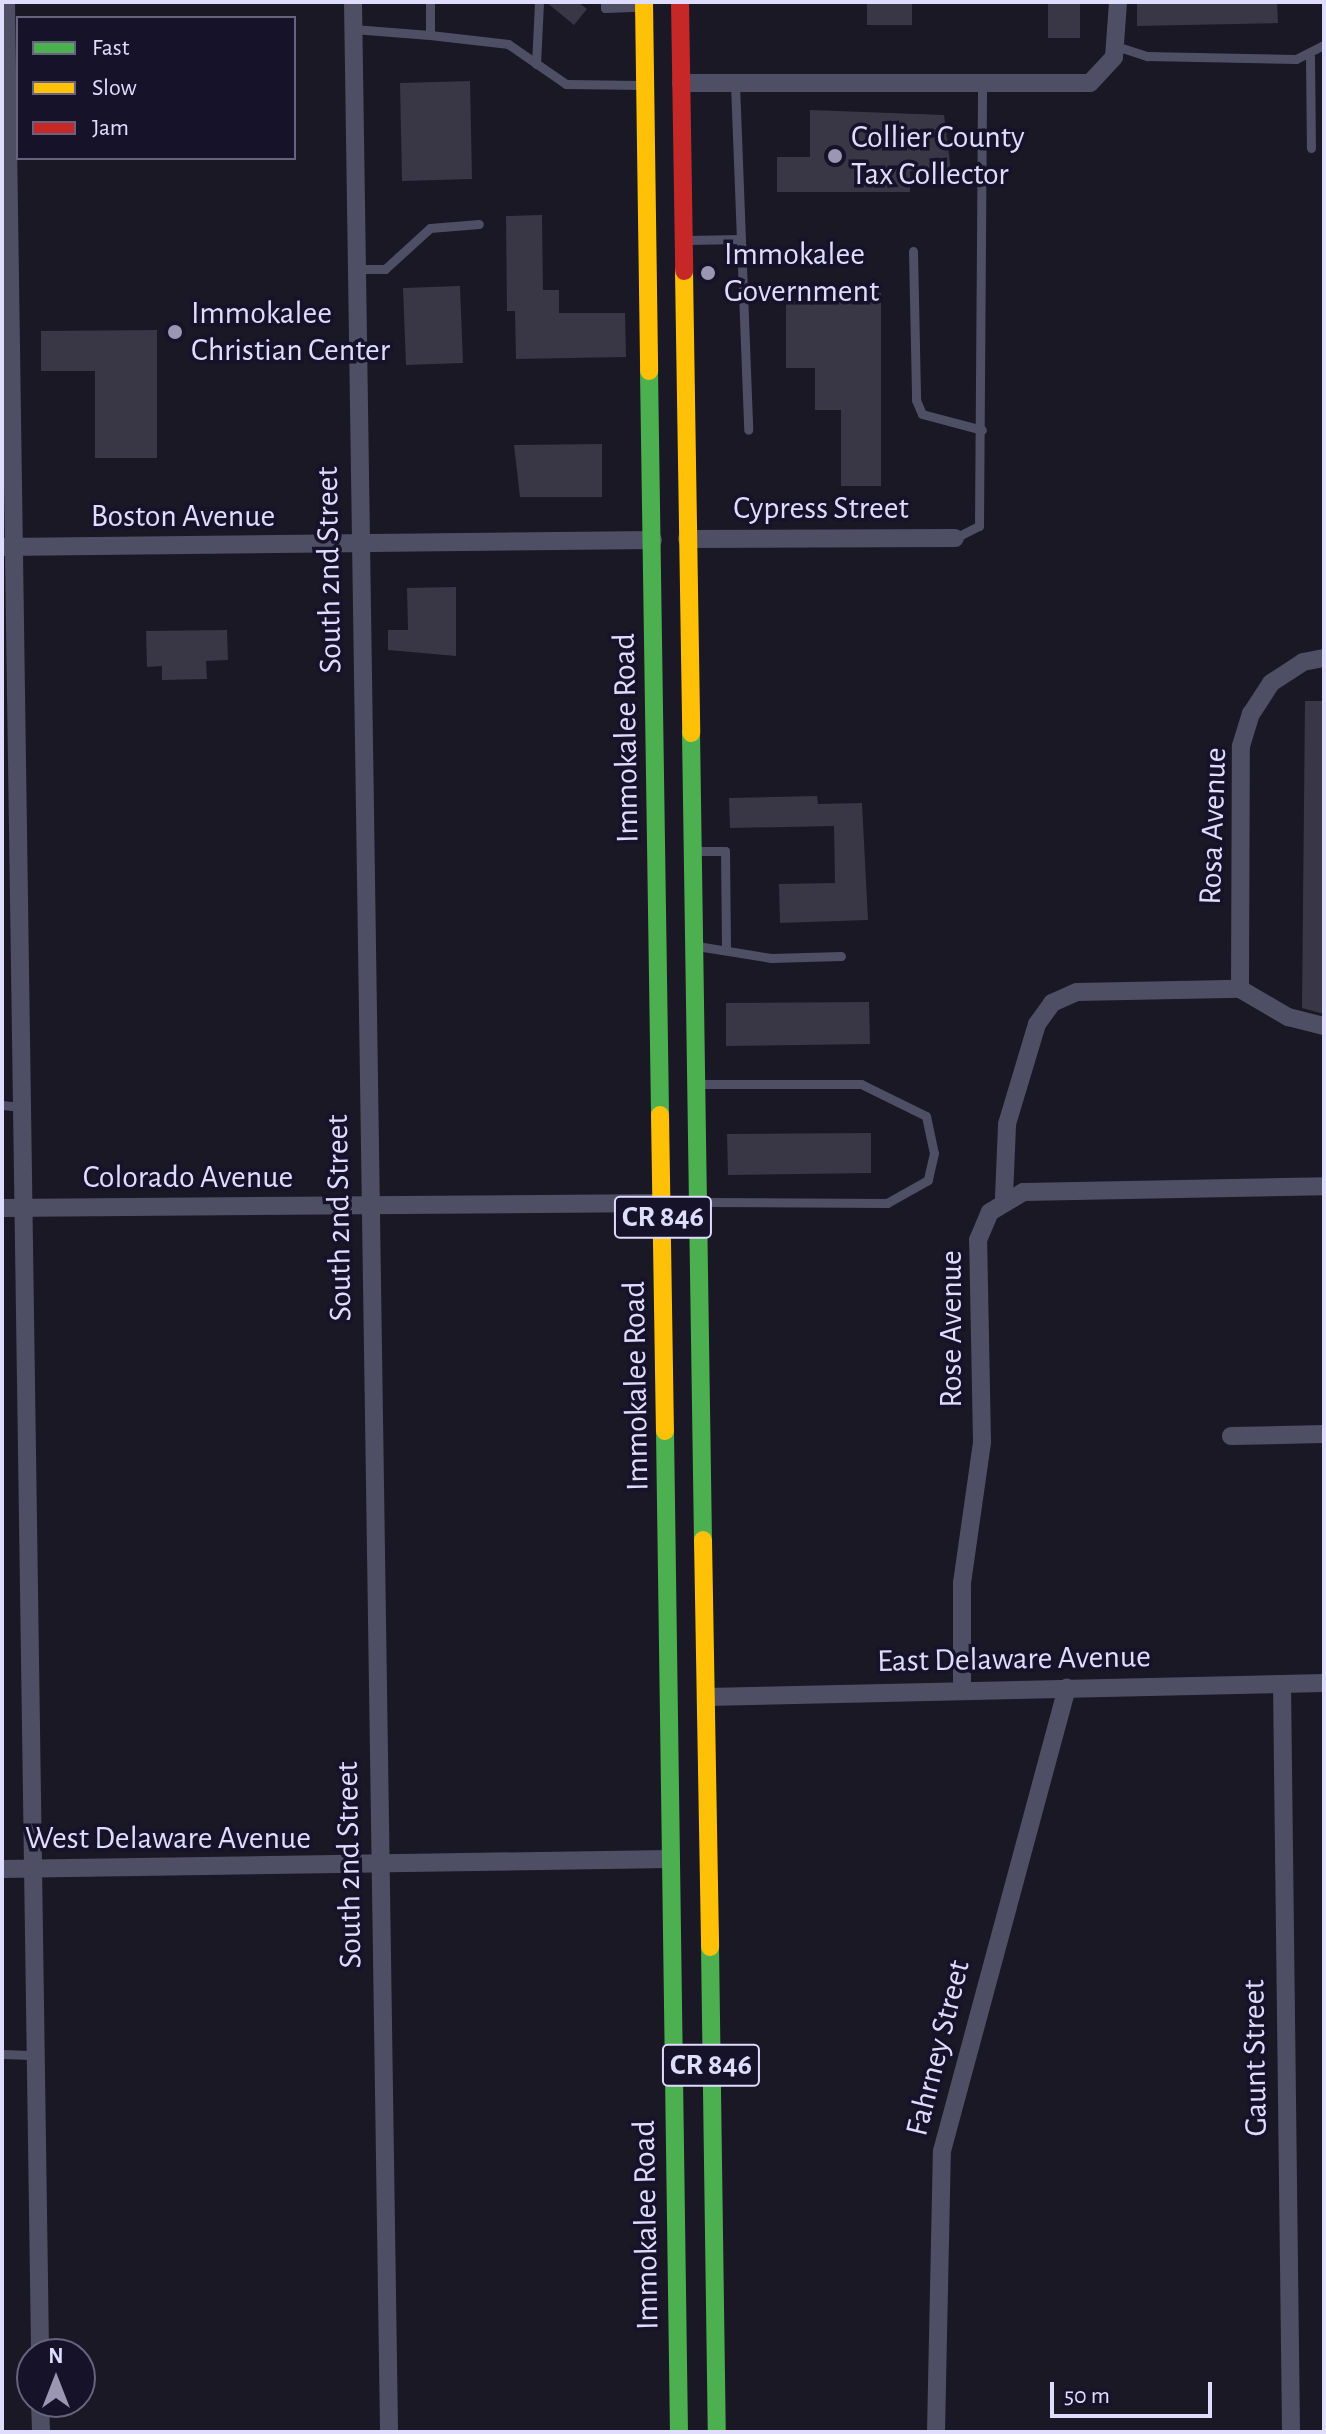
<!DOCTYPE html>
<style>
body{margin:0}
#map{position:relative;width:1326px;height:2434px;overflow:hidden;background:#1a1824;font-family:"Alegreya Sans",sans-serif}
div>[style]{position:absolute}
.building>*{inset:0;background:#393646}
.lane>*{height:9px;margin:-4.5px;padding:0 4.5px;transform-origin:4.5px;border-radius:4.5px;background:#4e4e65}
.street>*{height:18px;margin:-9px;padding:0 9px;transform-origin:9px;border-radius:9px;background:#4e4e65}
.fast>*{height:18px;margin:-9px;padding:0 9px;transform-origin:9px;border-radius:9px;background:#4caf50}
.slow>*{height:18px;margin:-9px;padding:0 9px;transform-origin:9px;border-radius:9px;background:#ffc107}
.jam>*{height:18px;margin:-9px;padding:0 9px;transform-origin:9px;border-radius:9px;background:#c62828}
.dots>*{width:22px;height:22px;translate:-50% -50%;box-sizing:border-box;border:4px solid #16122a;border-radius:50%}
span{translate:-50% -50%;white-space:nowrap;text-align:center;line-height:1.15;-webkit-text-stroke:7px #16122a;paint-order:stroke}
.shield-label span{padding:2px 6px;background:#16122a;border:2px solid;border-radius:6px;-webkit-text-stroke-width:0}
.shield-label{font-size:30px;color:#e0dcfe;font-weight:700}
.poi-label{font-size:32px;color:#e0dcfe}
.left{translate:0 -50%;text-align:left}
.street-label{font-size:32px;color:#e0dcfe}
.frame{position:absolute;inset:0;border:4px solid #e0dcfe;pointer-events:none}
.legend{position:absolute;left:16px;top:16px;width:280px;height:144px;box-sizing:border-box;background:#16122a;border:2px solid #67637f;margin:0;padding:10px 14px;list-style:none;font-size:24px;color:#e0dcfe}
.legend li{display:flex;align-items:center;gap:16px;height:40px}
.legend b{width:40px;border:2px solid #67637f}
.north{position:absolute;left:16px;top:2338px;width:80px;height:80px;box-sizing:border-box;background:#16122a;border:2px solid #67637f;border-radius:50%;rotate:0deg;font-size:22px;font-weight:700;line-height:32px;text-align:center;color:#e0dcfe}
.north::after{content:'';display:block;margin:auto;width:28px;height:36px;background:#9b97b2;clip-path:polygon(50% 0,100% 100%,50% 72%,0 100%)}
.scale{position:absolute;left:1050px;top:2382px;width:162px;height:36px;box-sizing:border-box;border:4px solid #e0dcfe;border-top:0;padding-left:10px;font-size:24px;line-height:28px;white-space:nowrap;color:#e0dcfe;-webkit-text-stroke:6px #16122a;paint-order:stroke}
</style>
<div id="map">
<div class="building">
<div style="clip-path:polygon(546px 2px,578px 2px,587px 9px,574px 25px)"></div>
<div style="clip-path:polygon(867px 2px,912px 2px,912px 25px,867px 25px)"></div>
<div style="clip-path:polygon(1048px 2px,1080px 2px,1080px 38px,1048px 38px)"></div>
<div style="clip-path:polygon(1137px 2px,1277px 2px,1278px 23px,1137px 26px)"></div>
<div style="clip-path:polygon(470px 81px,472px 179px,402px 181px,400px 83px)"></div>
<div style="clip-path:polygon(810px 110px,944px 115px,951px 171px,910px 171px,910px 192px,777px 192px,777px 157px,810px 157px)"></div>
<div style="clip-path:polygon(542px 215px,543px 290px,559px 290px,559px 313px,625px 313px,626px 357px,516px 359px,515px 311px,507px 311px,506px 216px)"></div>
<div style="clip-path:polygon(460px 286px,463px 363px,406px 365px,403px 288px)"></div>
<div style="clip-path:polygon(815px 293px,881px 293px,881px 486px,841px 486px,841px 410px,815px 410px,815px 368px,786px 368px,786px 302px,815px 302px)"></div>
<div style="clip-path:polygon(157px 330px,157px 458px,95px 458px,95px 371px,41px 371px,41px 331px)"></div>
<div style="clip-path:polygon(602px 444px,602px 497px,520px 497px,514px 445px)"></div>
<div style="clip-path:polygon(456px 587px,456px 656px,388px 650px,388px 630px,408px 630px,407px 588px)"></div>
<div style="clip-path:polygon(227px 630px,228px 660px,206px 661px,207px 679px,162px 680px,162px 666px,147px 667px,146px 631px)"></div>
<div style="clip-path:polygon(1305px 701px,1324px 701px,1324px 1014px,1302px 1008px)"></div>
<div style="clip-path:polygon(817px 796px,818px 804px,862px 803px,868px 920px,780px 923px,779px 884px,835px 883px,834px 826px,730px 828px,729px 798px)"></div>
<div style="clip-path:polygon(869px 1002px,870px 1044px,726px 1046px,726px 1003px)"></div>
<div style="clip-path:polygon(871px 1133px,871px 1173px,728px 1175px,727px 1134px)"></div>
</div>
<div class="lane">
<div style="left:605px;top:2px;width:6px;rotate:90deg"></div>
<div style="left:605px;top:8px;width:34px;rotate:-2deg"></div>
<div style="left:353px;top:29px;width:77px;rotate:4.5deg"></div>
<div style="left:430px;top:35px;width:33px;rotate:-90deg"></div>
<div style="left:430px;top:35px;width:79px;rotate:6.6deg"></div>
<div style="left:508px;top:44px;width:70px;rotate:34.6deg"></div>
<div style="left:566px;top:84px;width:76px;rotate:0.8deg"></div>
<div style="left:1116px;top:46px;width:33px;rotate:18deg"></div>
<div style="left:1147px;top:56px;width:149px;rotate:1.2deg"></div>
<div style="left:1296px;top:59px;width:31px;rotate:-27deg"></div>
<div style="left:1310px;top:57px;width:91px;rotate:89.4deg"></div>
<div style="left:536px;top:64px;width:62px;rotate:-87.2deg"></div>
<div style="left:735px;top:84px;width:346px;rotate:87.8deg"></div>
<div style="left:687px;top:240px;width:54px;rotate:-1.1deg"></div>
<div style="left:913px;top:251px;width:149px;rotate:88.8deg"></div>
<div style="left:916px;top:400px;width:15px;rotate:67deg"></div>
<div style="left:922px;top:414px;width:62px;rotate:14.9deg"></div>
<div style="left:355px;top:269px;width:30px"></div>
<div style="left:385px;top:269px;width:61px;rotate:-42.3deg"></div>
<div style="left:430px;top:228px;width:49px;rotate:-4.7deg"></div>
<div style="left:955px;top:538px;width:27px;rotate:-27deg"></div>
<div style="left:979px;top:526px;width:443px;rotate:-89.6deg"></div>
<div style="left:696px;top:851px;width:29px"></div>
<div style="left:725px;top:851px;width:98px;rotate:89.4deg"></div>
<div style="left:697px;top:946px;width:75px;rotate:9.2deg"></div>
<div style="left:771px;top:958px;width:70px;rotate:-1.6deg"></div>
<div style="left:700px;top:1084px;width:161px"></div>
<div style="left:861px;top:1084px;width:72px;rotate:26.2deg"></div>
<div style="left:926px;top:1116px;width:38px;rotate:78deg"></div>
<div style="left:934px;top:1153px;width:28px;rotate:103deg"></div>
<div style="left:928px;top:1180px;width:47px;rotate:150.7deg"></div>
<div style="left:887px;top:1203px;width:184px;rotate:-179.7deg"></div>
<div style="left:2px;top:1105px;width:18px;rotate:6deg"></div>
<div style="left:2px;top:2054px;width:34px;rotate:2deg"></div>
</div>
<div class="street">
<div style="left:6px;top:2px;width:2352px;rotate:89.17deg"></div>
<div style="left:353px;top:2px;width:2430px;rotate:89.15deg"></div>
<div style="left:681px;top:83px;width:409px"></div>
<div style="left:1090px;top:83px;width:35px;rotate:-47deg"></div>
<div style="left:1114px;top:57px;width:55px;rotate:-85.8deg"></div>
<div style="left:687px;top:539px;width:268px;rotate:-0.2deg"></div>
<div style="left:4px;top:547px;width:649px;rotate:-0.62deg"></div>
<div style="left:1240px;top:989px;width:243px;rotate:-89.8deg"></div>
<div style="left:1241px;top:746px;width:34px;rotate:-73deg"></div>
<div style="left:1251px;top:714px;width:37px;rotate:-57deg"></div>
<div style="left:1271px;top:683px;width:38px;rotate:-33deg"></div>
<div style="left:1303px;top:662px;width:21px;rotate:-11deg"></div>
<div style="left:1004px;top:1197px;width:73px;rotate:-87.6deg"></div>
<div style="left:1007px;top:1124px;width:104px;rotate:-73.3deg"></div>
<div style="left:1037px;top:1024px;width:26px;rotate:-54deg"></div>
<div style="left:1052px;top:1003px;width:27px;rotate:-24deg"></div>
<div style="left:1077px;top:992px;width:163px;rotate:-1.1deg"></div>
<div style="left:1240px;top:989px;width:56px;rotate:30.3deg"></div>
<div style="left:1288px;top:1017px;width:37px;rotate:14deg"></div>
<div style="left:2px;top:1208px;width:661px;rotate:-0.43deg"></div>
<div style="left:1231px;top:1436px;width:93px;rotate:-1.2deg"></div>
<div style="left:1282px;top:1684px;width:748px;rotate:89.31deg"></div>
<div style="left:962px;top:1690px;width:107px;rotate:-90deg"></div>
<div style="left:962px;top:1583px;width:142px;rotate:-81.9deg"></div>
<div style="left:982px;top:1442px;width:202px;rotate:-91.1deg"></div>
<div style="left:978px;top:1240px;width:30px;rotate:-67deg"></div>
<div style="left:990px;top:1212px;width:39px;rotate:-31deg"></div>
<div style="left:1023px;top:1192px;width:301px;rotate:-1.1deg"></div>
<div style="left:706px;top:1697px;width:618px;rotate:-1.3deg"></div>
<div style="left:2px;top:1869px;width:668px;rotate:-0.86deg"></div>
<div style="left:40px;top:2402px;width:30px;rotate:88deg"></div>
<div style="left:936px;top:2432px;width:281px;rotate:-88.8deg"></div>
<div style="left:942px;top:2151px;width:480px;rotate:-74.9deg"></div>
</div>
<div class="fast">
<div style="left:649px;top:371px;width:744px;rotate:89.15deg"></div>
<div style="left:691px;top:733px;width:807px;rotate:89.15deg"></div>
<div style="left:665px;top:1431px;width:1001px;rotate:89.2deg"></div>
<div style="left:710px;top:1947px;width:485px;rotate:89.2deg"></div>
</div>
<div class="slow">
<div style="left:644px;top:2px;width:369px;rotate:89.2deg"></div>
<div style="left:684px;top:271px;width:462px;rotate:89.1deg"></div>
<div style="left:660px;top:1115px;width:316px;rotate:89.1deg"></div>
<div style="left:703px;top:1540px;width:407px;rotate:89deg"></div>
</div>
<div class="jam">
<div style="left:680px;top:2px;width:269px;rotate:89.1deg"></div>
</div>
<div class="dots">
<div style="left:835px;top:156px;background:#9b97b2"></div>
<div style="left:708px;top:273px;background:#9b97b2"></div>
<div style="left:175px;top:332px;background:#9b97b2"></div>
</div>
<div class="shield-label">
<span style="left:663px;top:1217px">CR 846</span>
<span style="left:711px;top:2065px">CR 846</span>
</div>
<div class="poi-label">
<span class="left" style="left:851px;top:156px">Collier County<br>Tax Collector</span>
<span class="left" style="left:724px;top:273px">Immokalee<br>Government</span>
<span class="left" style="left:191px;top:332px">Immokalee<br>Christian Center</span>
</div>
<div class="street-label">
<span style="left:821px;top:508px">Cypress Street</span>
<span style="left:183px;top:516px">Boston Avenue</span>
<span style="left:329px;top:570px;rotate:-91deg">South 2nd Street</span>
<span style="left:626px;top:738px;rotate:-91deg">Immokalee Road</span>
<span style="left:1213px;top:826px;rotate:-88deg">Rosa Avenue</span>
<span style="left:188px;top:1177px">Colorado Avenue</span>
<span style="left:339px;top:1218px;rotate:-91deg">South 2nd Street</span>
<span style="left:951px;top:1329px;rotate:-90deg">Rose Avenue</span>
<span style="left:636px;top:1386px;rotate:-91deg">Immokalee Road</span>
<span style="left:1014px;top:1659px;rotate:-1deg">East Delaware Avenue</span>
<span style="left:168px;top:1838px">West Delaware Avenue</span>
<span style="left:349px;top:1865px;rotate:-91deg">South 2nd Street</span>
<span style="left:938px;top:2048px;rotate:-76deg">Fahrney Street</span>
<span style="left:1255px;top:2058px;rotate:-91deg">Gaunt Street</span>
<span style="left:646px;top:2225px;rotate:-91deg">Immokalee Road</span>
</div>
<div class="frame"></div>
<ul class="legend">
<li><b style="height:10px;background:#4caf50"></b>Fast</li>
<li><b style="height:10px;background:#ffc107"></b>Slow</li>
<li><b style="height:10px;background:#c62828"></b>Jam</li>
</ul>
<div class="north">N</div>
<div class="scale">50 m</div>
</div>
